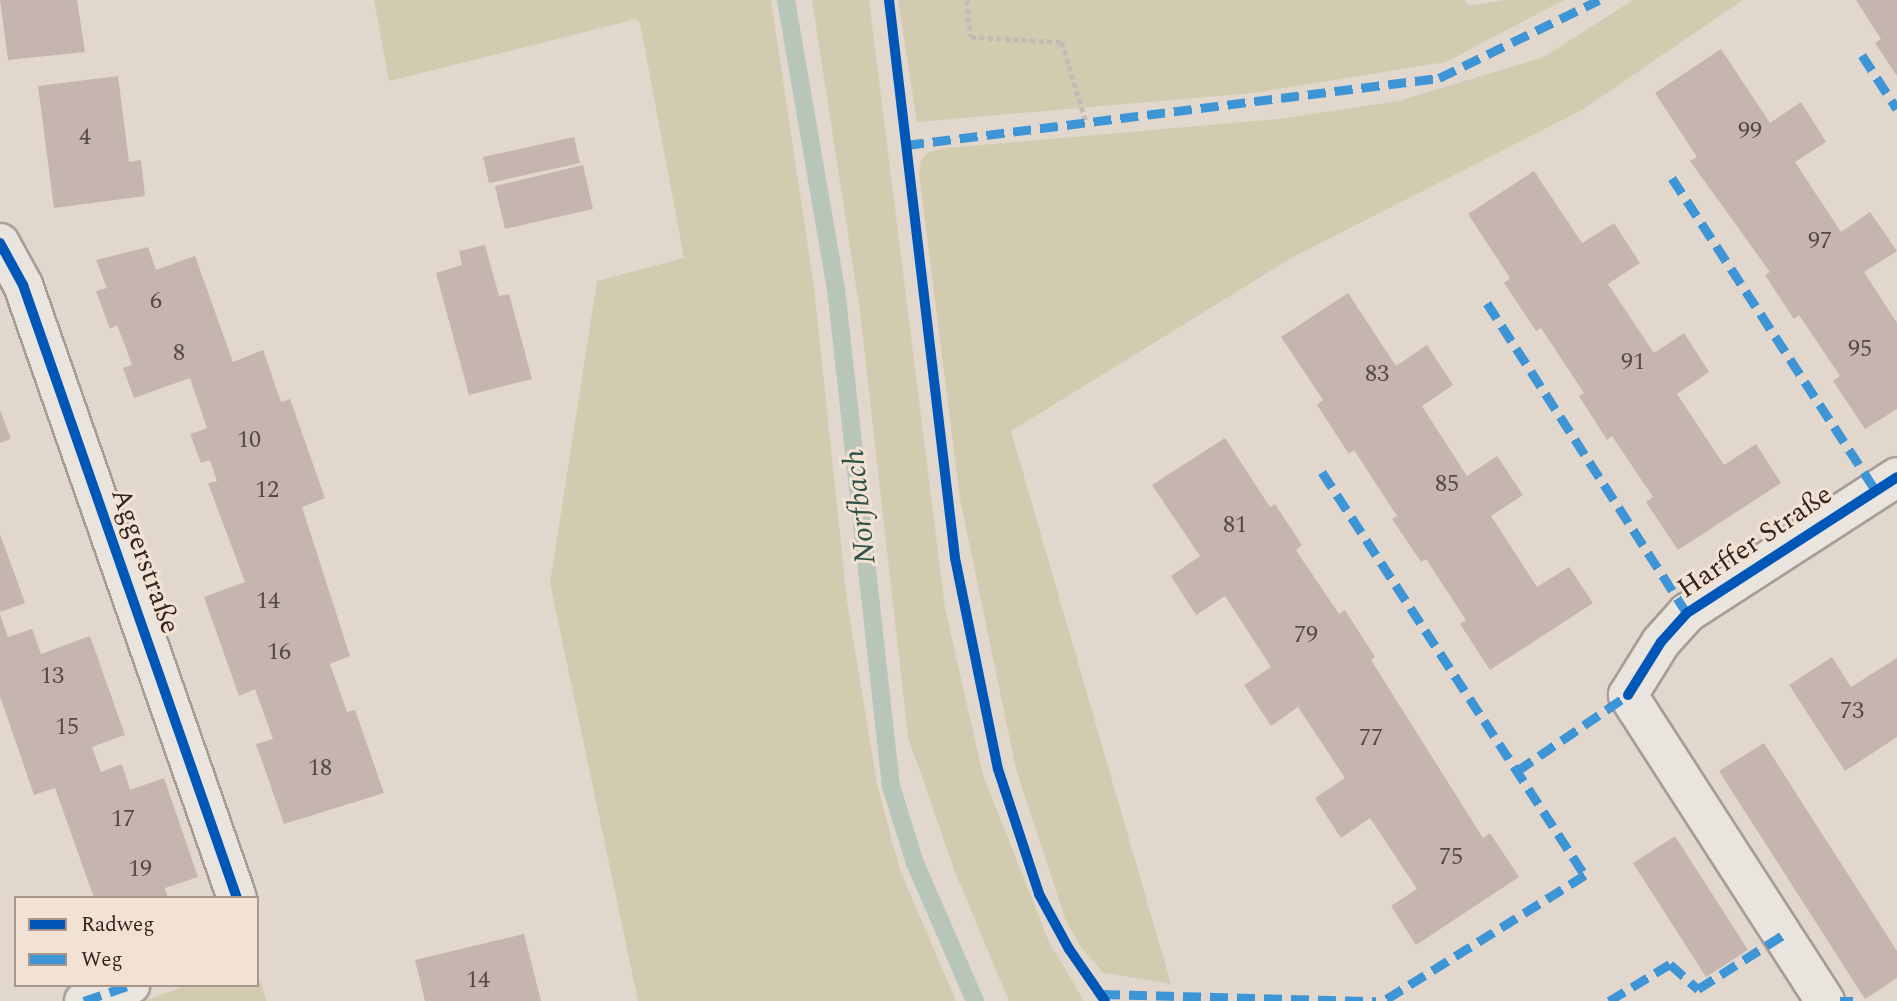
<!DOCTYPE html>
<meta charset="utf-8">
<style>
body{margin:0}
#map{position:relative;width:1897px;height:1001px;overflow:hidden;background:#e2d7cc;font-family:Spectral,serif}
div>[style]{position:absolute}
.green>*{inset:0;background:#d3cbb0}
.stream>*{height:18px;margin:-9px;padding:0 9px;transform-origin:9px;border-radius:9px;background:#b8c5b9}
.building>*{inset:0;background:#c5b5ae}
.path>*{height:4.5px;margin-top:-2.25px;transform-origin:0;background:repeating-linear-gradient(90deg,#c2bab5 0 5px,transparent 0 8.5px)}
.roads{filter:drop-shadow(2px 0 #a79d96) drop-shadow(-2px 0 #a79d96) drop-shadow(0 2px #a79d96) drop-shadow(0 -2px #a79d96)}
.minor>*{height:38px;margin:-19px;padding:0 19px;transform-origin:19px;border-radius:19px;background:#eae4de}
.quiet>*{height:9px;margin-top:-4.5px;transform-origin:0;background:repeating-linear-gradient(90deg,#3d95d5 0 18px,transparent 0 27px)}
.cycleway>*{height:10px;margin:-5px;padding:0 5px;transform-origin:5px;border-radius:5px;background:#0057b8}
span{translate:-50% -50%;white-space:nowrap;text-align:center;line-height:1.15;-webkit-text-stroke:6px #f2e2d3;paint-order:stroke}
.number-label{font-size:24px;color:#584843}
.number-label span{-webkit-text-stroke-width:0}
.street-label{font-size:28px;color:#34241f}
.water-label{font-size:30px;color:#2f5349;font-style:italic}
.legend{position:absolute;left:14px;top:896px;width:245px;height:91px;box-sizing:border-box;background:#f2e2d3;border:2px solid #a6968b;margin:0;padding:9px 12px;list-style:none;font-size:21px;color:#34241f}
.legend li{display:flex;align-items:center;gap:14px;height:35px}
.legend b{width:35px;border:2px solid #a6968b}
</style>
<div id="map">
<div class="green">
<div style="clip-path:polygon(374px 0,771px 0,814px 287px,847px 601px,877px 784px,900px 870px,956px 1001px,638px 1001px,550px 583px,597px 281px,684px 258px,640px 23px,636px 19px,389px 81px)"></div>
<div style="clip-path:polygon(812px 0,869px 0,945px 608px,983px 775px,1049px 942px,1084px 1001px,1009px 1001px,955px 872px,908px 737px,860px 312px)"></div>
<div style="clip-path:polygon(898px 0,1465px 0,1469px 6px,1505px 0,1564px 0,1446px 62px,1253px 93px,917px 122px)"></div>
<div style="clip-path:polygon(1633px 0,1743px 0,1582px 110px,1293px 257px,1011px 431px,1171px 984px,1104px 973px,1083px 950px,1065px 919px,1016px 769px,960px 499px,919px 173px,921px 160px,929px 152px,946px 148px,1279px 119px,1398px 101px,1544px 57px)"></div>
<div style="clip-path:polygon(257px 973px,267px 1001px,144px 1001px,188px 985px,257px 985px)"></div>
</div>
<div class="stream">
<div style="left:786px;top:0;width:293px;rotate:80.2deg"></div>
<div style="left:836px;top:289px;width:500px;rotate:83.69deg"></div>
<div style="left:891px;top:786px;width:81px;rotate:72.7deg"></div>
<div style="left:915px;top:863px;width:150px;rotate:66.5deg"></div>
</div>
<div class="building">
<div style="clip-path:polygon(0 0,77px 0,85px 52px,8px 60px)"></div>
<div style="clip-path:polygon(1856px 0,1897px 0,1897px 76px,1875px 43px,1881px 39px)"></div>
<div style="clip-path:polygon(1721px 49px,1770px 123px,1801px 102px,1826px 142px,1795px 162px,1841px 232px,1870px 212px,1897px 251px,1864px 272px,1897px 323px,1897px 409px,1865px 429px,1833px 381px,1840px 376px,1799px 315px,1794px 319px,1765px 275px,1770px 272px,1690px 161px,1697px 157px,1655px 93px)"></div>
<div style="clip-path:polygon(118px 76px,129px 162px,141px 160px,145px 196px,54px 208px,38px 86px)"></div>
<div style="clip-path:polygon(574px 137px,580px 163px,489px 183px,483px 157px)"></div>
<div style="clip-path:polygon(583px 165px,593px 209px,505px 229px,495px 186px)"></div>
<div style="clip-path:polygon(1534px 171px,1582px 243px,1614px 223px,1640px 263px,1608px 284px,1654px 353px,1684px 333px,1709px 372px,1677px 394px,1724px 465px,1756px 444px,1781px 483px,1678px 550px,1646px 502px,1653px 497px,1612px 436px,1607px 440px,1579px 396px,1584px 393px,1541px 328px,1536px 331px,1504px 283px,1510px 278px,1468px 214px)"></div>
<div style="clip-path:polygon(485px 245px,499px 296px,509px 294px,532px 379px,469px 395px,436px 273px,462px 265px,459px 251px)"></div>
<div style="clip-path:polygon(148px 247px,156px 270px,195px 256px,233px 362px,263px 350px,281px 402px,290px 399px,325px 498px,302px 507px,350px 656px,330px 664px,347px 712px,355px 710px,384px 793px,284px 824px,256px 744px,273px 739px,255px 689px,239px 696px,204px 597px,245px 582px,208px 483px,217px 481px,210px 460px,201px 463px,190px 434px,207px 428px,190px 378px,134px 398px,123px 368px,132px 365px,125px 346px,117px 325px,110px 329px,96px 291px,107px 288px,96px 260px)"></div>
<div style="clip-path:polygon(1348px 293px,1396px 366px,1427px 345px,1453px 385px,1422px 406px,1467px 476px,1497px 456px,1523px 495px,1491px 516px,1537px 587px,1569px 567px,1593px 603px,1490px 670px,1460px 624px,1466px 620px,1426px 559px,1421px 562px,1392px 519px,1397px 516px,1354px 450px,1349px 454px,1317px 405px,1323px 400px,1281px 337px)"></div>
<div style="clip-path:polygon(0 410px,11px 439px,0 443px)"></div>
<div style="clip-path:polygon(1225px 438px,1270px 507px,1275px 504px,1302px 545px,1296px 550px,1339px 614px,1345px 610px,1375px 657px,1371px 660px,1483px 838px,1490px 833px,1519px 877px,1416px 945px,1391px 906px,1417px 889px,1370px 818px,1341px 838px,1315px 798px,1345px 778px,1298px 707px,1271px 726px,1244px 685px,1271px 667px,1225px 596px,1196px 615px,1171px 576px,1200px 556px,1152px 485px)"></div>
<div style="clip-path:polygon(0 534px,25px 603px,0 612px)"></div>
<div style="clip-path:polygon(0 614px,8px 637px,32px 629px,41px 654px,90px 636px,125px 735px,92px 747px,101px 772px,122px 764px,130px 790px,164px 778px,198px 877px,165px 888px,168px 898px,94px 898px,55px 788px,34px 795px,0 696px)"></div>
<div style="clip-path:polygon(1832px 657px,1851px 687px,1897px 658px,1897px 737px,1845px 771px,1789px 685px)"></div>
<div style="clip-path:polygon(1764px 743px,1897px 951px,1897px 978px,1865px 999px,1719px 771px)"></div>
<div style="clip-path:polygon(1675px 836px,1748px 950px,1706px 977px,1633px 863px)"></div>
<div style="clip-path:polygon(524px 934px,541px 1001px,425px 1001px,415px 960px)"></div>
</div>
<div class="path">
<div style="left:967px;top:0;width:37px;rotate:84deg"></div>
<div style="left:971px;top:37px;width:91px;rotate:3.1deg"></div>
<div style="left:1062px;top:42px;width:84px;rotate:73.3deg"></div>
</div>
<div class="roads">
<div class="minor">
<div style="left:0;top:243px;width:48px;rotate:61.3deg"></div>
<div style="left:23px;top:285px;width:649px;rotate:70.76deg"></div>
<div style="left:84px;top:1001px;width:49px;rotate:-19.2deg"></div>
<div style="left:1825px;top:1001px;width:364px;rotate:-122.8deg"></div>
<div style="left:1628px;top:695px;width:62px;rotate:-58.1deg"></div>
<div style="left:1661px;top:642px;width:39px;rotate:-48deg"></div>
<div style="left:1687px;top:613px;width:250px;rotate:-32.9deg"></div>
</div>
</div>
<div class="quiet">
<div style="left:1862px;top:55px;width:64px;rotate:57.1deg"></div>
<div style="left:906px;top:145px;width:537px;rotate:-7.16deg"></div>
<div style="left:1439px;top:78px;width:178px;rotate:-26deg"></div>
<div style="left:1672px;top:178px;width:371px;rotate:56.9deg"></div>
<div style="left:1487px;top:303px;width:369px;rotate:57.2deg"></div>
<div style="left:1322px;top:472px;width:481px;rotate:56.9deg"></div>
<div style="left:1585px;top:875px;width:238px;rotate:148deg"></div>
<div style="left:1517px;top:771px;width:135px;rotate:-34.4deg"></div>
<div style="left:1102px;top:994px;width:274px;rotate:1.5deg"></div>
<div style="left:84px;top:1001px;width:49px;rotate:-19.2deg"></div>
<div style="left:1609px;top:1001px;width:71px;rotate:-31.2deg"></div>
<div style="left:1670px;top:964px;width:38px;rotate:42deg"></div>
<div style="left:1698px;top:989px;width:101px;rotate:-32.4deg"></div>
<div style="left:1840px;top:1001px;width:13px"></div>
</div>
<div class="cycleway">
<div style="left:889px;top:0;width:562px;rotate:83.25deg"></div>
<div style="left:955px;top:558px;width:215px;rotate:78.5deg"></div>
<div style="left:998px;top:769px;width:132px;rotate:71.8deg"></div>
<div style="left:1039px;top:894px;width:63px;rotate:61.4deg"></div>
<div style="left:1069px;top:949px;width:63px;rotate:55.3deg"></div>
<div style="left:0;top:243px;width:48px;rotate:61.3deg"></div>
<div style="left:23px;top:285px;width:649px;rotate:70.76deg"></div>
<div style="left:1628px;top:695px;width:62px;rotate:-58.1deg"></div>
<div style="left:1661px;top:642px;width:39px;rotate:-48deg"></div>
<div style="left:1687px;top:613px;width:250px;rotate:-32.9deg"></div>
</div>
<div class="number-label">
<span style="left:1750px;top:132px">99</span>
<span style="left:85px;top:138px">4</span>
<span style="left:1820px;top:242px">97</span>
<span style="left:156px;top:302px">6</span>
<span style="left:1860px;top:350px">95</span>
<span style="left:179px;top:354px">8</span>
<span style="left:1633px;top:363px">91</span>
<span style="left:1377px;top:375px">83</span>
<span style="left:249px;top:441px">10</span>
<span style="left:1447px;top:485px">85</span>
<span style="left:267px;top:491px">12</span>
<span style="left:1235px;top:526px">81</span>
<span style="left:268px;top:602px">14</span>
<span style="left:1306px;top:636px">79</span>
<span style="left:279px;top:653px">16</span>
<span style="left:52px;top:677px">13</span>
<span style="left:1852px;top:712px">73</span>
<span style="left:67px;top:728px">15</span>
<span style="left:1371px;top:739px">77</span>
<span style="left:320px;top:769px">18</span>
<span style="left:123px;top:820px">17</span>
<span style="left:1451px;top:858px">75</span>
<span style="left:140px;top:870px">19</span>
<span style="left:478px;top:981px">14</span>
</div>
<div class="street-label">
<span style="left:1755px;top:542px;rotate:-34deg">Harffer Straße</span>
<span style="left:145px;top:561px;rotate:70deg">Aggerstraße</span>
</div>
<div class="water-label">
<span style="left:860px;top:507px;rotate:-96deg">Norfbach</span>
</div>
<ul class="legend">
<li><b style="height:9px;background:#0057b8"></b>Radweg</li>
<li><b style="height:9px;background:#3d95d5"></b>Weg</li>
</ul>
</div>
